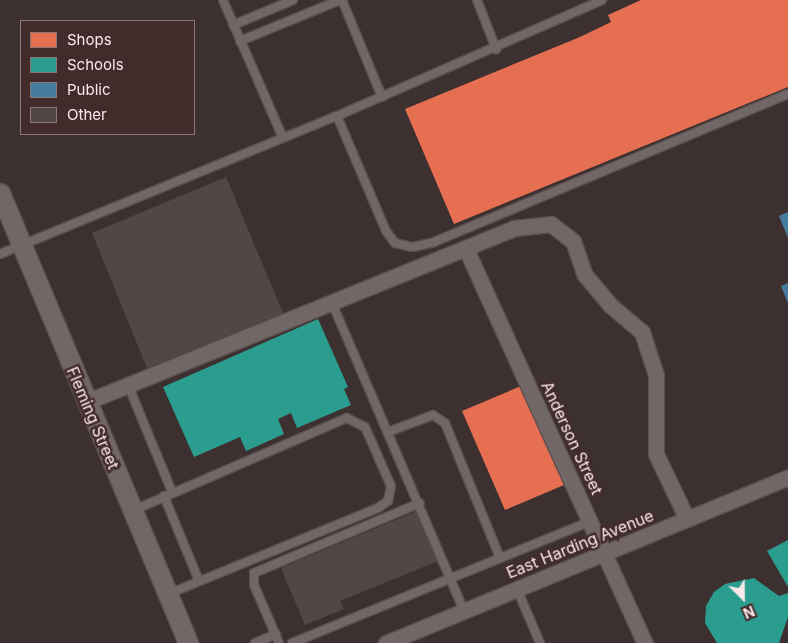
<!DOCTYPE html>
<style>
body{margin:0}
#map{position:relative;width:788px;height:643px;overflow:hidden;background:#3d3030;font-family:Inter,sans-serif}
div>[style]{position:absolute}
.shops>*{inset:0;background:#e76f51}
.schools>*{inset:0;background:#2a9d8f}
.public>*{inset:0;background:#457b9d}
.building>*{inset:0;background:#524747}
.roads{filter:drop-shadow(1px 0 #5b4f4f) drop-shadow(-1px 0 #5b4f4f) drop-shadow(0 1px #5b4f4f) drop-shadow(0 -1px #5b4f4f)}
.service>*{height:8px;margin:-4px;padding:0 4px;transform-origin:4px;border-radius:4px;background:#726767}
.minor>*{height:15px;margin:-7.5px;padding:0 7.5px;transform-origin:7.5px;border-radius:7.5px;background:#726767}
.tertiary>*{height:19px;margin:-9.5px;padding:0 9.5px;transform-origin:9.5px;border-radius:9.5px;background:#726767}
span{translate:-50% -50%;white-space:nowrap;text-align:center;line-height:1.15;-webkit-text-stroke:5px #422b2b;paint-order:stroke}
.street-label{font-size:16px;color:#f9e9e9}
.legend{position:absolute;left:20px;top:20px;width:175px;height:115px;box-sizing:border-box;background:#422b2b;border:1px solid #8b7777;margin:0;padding:6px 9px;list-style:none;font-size:15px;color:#f9e9e9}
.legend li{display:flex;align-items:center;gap:10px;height:25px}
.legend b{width:25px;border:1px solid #8b7777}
.north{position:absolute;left:718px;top:573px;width:50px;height:50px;-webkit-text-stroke:4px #422b2b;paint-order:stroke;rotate:157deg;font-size:14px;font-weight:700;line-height:20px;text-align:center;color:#f9e9e9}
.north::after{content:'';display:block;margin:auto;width:18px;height:22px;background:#f9e9e9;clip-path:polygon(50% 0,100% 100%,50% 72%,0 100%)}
</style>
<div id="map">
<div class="shops">
<div style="clip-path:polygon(641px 0,788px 0,788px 87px,454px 224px,405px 109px,580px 37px,611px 22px,608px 15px)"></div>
<div style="clip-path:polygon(521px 386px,564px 485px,505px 510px,462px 411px)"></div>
</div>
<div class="schools">
<div style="clip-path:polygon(318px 319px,348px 387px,344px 389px,351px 405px,297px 428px,291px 413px,278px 419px,284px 434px,246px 451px,240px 437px,194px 457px,163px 387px)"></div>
<div style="clip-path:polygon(788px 540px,788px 587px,767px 551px)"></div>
<div style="clip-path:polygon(754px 578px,779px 596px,788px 593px,788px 617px,779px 643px,717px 643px,705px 623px,706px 606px,714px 592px,725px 584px)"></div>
</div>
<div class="public">
<div style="clip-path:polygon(788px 212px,788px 238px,779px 216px)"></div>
<div style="clip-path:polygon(788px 283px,788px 303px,781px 286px)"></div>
</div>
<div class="building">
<div style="clip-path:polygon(226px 177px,283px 313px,147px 368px,92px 233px)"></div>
<div style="clip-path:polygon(417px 511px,438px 561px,340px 601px,344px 609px,305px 625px,281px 568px)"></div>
</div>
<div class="roads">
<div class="service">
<div style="left:223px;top:0;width:150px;rotate:66.5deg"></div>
<div style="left:342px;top:0;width:105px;rotate:67.6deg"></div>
<div style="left:477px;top:0;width:53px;rotate:68.8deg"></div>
<div style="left:233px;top:25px;width:65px;rotate:-22.6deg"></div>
<div style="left:240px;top:41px;width:108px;rotate:-22.3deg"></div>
<div style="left:337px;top:116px;width:125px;rotate:66.9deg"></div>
<div style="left:386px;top:231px;width:15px;rotate:53deg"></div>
<div style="left:395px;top:243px;width:18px;rotate:13deg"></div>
<div style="left:413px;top:247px;width:22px;rotate:-13deg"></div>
<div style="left:434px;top:242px;width:384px;rotate:-22.7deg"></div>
<div style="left:0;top:254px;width:364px;rotate:-22.3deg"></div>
<div style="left:337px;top:116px;width:289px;rotate:-23.6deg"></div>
<div style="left:332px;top:303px;width:335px;rotate:66.8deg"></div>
<div style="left:128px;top:385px;width:116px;rotate:67.6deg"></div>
<div style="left:388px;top:432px;width:48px;rotate:-20.7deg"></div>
<div style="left:433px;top:415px;width:14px;rotate:34deg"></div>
<div style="left:445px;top:423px;width:146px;rotate:67.8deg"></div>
<div style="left:164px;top:496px;width:92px;rotate:67.6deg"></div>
<div style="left:134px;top:510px;width:232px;rotate:-23.4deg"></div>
<div style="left:347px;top:418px;width:20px;rotate:27deg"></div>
<div style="left:365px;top:427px;width:64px;rotate:66.2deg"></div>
<div style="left:391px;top:486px;width:15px;rotate:101deg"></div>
<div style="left:388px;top:501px;width:12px;rotate:145deg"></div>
<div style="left:378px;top:508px;width:227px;rotate:157.7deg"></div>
<div style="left:517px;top:589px;width:59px;rotate:66.9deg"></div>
<div style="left:255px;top:643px;width:23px;rotate:-23deg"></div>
<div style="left:279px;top:643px;width:63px;rotate:-113.3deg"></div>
<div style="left:254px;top:585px;width:12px;rotate:-90deg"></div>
<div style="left:254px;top:573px;width:180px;rotate:-22.9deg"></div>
<div style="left:292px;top:643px;width:323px;rotate:-22.2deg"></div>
</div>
<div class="minor">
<div style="left:466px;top:249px;width:433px;rotate:65.6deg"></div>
<div style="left:86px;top:402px;width:462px;rotate:-22.1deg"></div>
<div style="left:514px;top:228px;width:37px;rotate:-6deg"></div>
<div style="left:551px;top:224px;width:28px;rotate:38deg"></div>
<div style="left:573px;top:241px;width:36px;rotate:71deg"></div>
<div style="left:585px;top:275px;width:39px;rotate:50deg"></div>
<div style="left:610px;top:305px;width:42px;rotate:40.2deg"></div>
<div style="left:642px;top:332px;width:45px;rotate:72deg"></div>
<div style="left:656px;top:375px;width:79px;rotate:90deg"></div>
<div style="left:656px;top:454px;width:72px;rotate:64.5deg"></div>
<div style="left:386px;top:643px;width:435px;rotate:-22.4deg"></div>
</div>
<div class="tertiary">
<div style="left:0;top:193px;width:488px;rotate:67.3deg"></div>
</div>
</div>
<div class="street-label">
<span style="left:93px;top:418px;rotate:67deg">Fleming Street</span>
<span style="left:572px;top:438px;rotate:65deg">Anderson Street</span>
<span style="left:580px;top:544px;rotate:-22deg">East Harding Avenue</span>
</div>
<ul class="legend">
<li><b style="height:14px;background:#e76f51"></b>Shops</li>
<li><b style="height:14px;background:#2a9d8f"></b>Schools</li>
<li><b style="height:14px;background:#457b9d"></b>Public</li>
<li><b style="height:14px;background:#524747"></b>Other</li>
</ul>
<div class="north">N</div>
</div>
